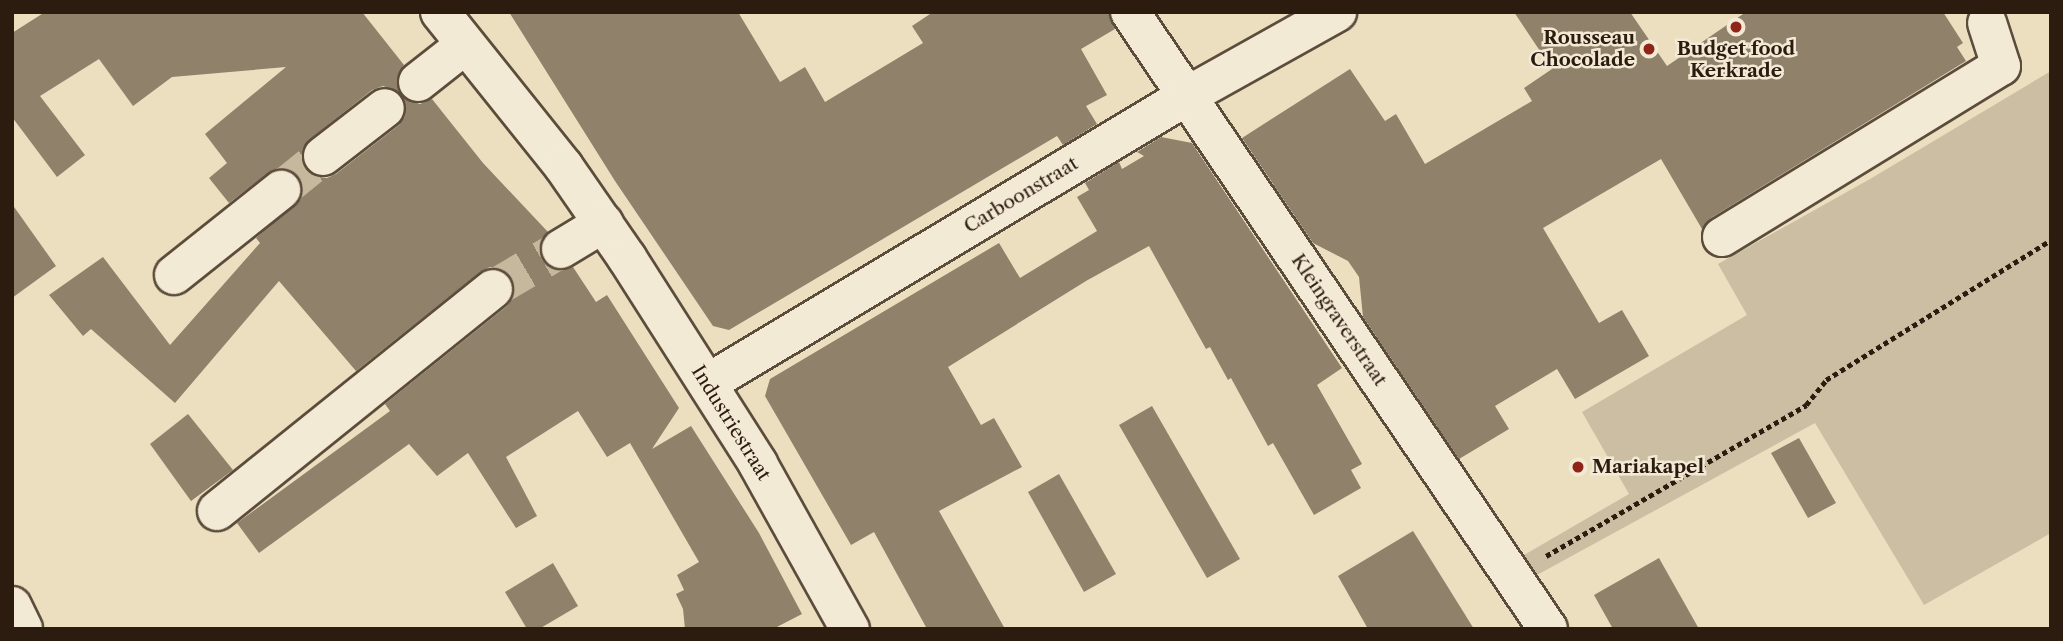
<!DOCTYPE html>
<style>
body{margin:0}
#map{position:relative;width:2063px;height:641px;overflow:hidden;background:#ecdfc0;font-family:"Libre Caslon Text",serif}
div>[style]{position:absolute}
.green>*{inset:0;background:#cbbea2}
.building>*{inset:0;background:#90816b}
.minor-tunnel>*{height:38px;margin-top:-19px;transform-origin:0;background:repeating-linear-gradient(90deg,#c6b89d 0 38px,transparent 0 57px)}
.path>*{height:4.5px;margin-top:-2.25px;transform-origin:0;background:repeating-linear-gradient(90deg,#2c1b0f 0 5px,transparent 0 8.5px)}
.roads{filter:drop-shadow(2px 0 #5c4c3b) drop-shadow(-2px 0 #5c4c3b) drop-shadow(0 2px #5c4c3b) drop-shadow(0 -2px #5c4c3b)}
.minor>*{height:38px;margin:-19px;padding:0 19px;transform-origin:19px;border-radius:19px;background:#f3ead6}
.dots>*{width:19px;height:19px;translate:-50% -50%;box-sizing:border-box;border:4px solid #f3ead6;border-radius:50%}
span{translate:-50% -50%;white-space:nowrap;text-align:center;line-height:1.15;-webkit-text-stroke:5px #f3ead6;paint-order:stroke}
.poi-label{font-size:19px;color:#2c1b0f;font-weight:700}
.right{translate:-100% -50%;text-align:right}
.left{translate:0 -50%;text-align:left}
.street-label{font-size:19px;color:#2c1b0f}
.frame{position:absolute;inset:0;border:14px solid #2c1b0f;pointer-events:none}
</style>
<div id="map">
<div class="green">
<div style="clip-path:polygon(2051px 71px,2051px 533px,1924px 605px,1815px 423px,1537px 575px,1524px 555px,1629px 494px,1582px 412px,1747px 315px,1718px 264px,1870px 179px)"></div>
</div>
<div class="building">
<div style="clip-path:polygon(45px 12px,362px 12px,404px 65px,398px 75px,399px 92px,383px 86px,372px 90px,310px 139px,303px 148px,301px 158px,305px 169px,315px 176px,327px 178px,336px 174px,399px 125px,405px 116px,404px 98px,420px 104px,432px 99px,483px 163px,548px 232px,539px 249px,543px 261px,551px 268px,561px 271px,573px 267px,596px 302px,607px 295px,679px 408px,652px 449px,691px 426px,759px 533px,802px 614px,773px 629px,685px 629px,683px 609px,676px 594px,684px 590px,677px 575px,699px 562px,630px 443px,607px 457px,578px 411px,506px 457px,537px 516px,516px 528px,468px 453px,437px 476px,409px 444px,259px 553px,237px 523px,390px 411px,385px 404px,507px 306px,514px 296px,514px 285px,510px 276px,502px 269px,490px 267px,480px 272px,356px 371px,279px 281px,175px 403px,91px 329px,83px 336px,49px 295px,103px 257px,170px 345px,260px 243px,256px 238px,301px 199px,303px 187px,298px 177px,288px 169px,278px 168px,268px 173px,229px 203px,209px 178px,227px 163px,205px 134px,286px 67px,172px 77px,133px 106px,99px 59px,40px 96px,85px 155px,57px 177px,12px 117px,12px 33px)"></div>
<div style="clip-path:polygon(509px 12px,738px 12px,780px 82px,805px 67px,825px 102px,923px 43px,912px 26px,933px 12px,1108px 12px,1115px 29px,1081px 49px,1107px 95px,1086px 106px,1097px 124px,1063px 145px,1057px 136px,729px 330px,713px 326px,615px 181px)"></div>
<div style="clip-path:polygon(1514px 12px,1630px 12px,1667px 66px,1746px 12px,1943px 12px,1963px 43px,1957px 47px,1966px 61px,1711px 218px,1702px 229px,1661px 159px,1543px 228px,1599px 323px,1622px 310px,1649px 356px,1575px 399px,1557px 369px,1495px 406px,1509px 429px,1459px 459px,1363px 317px,1359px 277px,1348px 261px,1313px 243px,1242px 138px,1350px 69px,1385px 121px,1396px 114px,1425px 164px,1532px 101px,1524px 88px,1552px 69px)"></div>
<div style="clip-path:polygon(1161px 137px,1192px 143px,1342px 368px,1317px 385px,1362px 464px,1351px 470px,1361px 488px,1314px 515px,1273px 443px,1268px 446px,1231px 378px,1228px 380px,1210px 347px,1206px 349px,1149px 246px,1086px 281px,948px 367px,981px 425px,994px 418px,1022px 467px,939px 511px,1005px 629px,927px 629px,874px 532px,851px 545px,765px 396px,770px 379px,999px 243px,1020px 278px,1097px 231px,1077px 197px,1089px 190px,1085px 183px,1119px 162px,1122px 169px,1144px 156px,1137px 152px)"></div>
<div style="clip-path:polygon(12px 204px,56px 266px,12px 298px)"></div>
<div style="clip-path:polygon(1152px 406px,1240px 559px,1207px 578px,1119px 425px)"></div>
<div style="clip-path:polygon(188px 414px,233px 470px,191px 501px,150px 444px)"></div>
<div style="clip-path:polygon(1799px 438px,1836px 503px,1808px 518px,1771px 453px)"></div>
<div style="clip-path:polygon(1059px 474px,1116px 574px,1084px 592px,1028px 492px)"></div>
<div style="clip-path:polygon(1413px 531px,1474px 629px,1368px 629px,1338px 576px)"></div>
<div style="clip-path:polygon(1659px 558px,1699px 629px,1613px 629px,1594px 595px)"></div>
<div style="clip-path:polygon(553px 563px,578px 606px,539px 629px,527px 629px,505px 592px)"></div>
</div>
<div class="minor-tunnel">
<div style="left:281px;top:190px;width:54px;rotate:-39deg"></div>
<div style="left:493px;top:289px;width:79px;rotate:-30.5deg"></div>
</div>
<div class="path">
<div style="left:1546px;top:556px;width:301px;rotate:-30.1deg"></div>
<div style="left:1806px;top:405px;width:32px;rotate:-51deg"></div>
<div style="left:1826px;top:380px;width:265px;rotate:-31.9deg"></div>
</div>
<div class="roads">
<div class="minor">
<div style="left:440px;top:12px;width:198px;rotate:51.3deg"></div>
<div style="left:564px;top:167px;width:111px;rotate:55.3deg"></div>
<div style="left:627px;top:258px;width:244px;rotate:57.5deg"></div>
<div style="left:758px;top:464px;width:189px;rotate:60.9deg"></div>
<div style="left:1130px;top:12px;width:745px;rotate:55.88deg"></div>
<div style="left:418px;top:82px;width:60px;rotate:-38.2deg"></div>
<div style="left:323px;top:156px;width:78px;rotate:-37.7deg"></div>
<div style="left:1722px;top:237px;width:327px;rotate:-31.5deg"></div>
<div style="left:2001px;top:66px;width:45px;rotate:-108deg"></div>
<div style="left:561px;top:249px;width:50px;rotate:-31.2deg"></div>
<div style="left:174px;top:275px;width:137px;rotate:-38.5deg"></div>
<div style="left:708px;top:383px;width:558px;rotate:-30.93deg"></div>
<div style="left:1187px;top:96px;width:172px;rotate:-29.2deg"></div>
<div style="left:217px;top:511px;width:354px;rotate:-38.8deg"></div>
<div style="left:12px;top:606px;width:25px;rotate:64deg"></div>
</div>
</div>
<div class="dots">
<div style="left:1736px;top:27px;background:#8f2418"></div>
<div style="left:1649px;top:49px;background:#8f2418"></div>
<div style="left:1578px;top:467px;background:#8f2418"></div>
</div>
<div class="poi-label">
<span class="right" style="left:1635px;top:49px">Rousseau<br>Chocolade</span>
<span style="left:1736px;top:60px">Budget food<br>Kerkrade</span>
<span class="left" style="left:1592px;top:467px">Mariakapel</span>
</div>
<div class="street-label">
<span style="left:1021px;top:195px;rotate:-31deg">Carboonstraat</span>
<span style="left:1339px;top:320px;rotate:56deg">Kleingraverstraat</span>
<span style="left:731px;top:423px;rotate:58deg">Industriestraat</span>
</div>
<div class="frame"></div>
</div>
